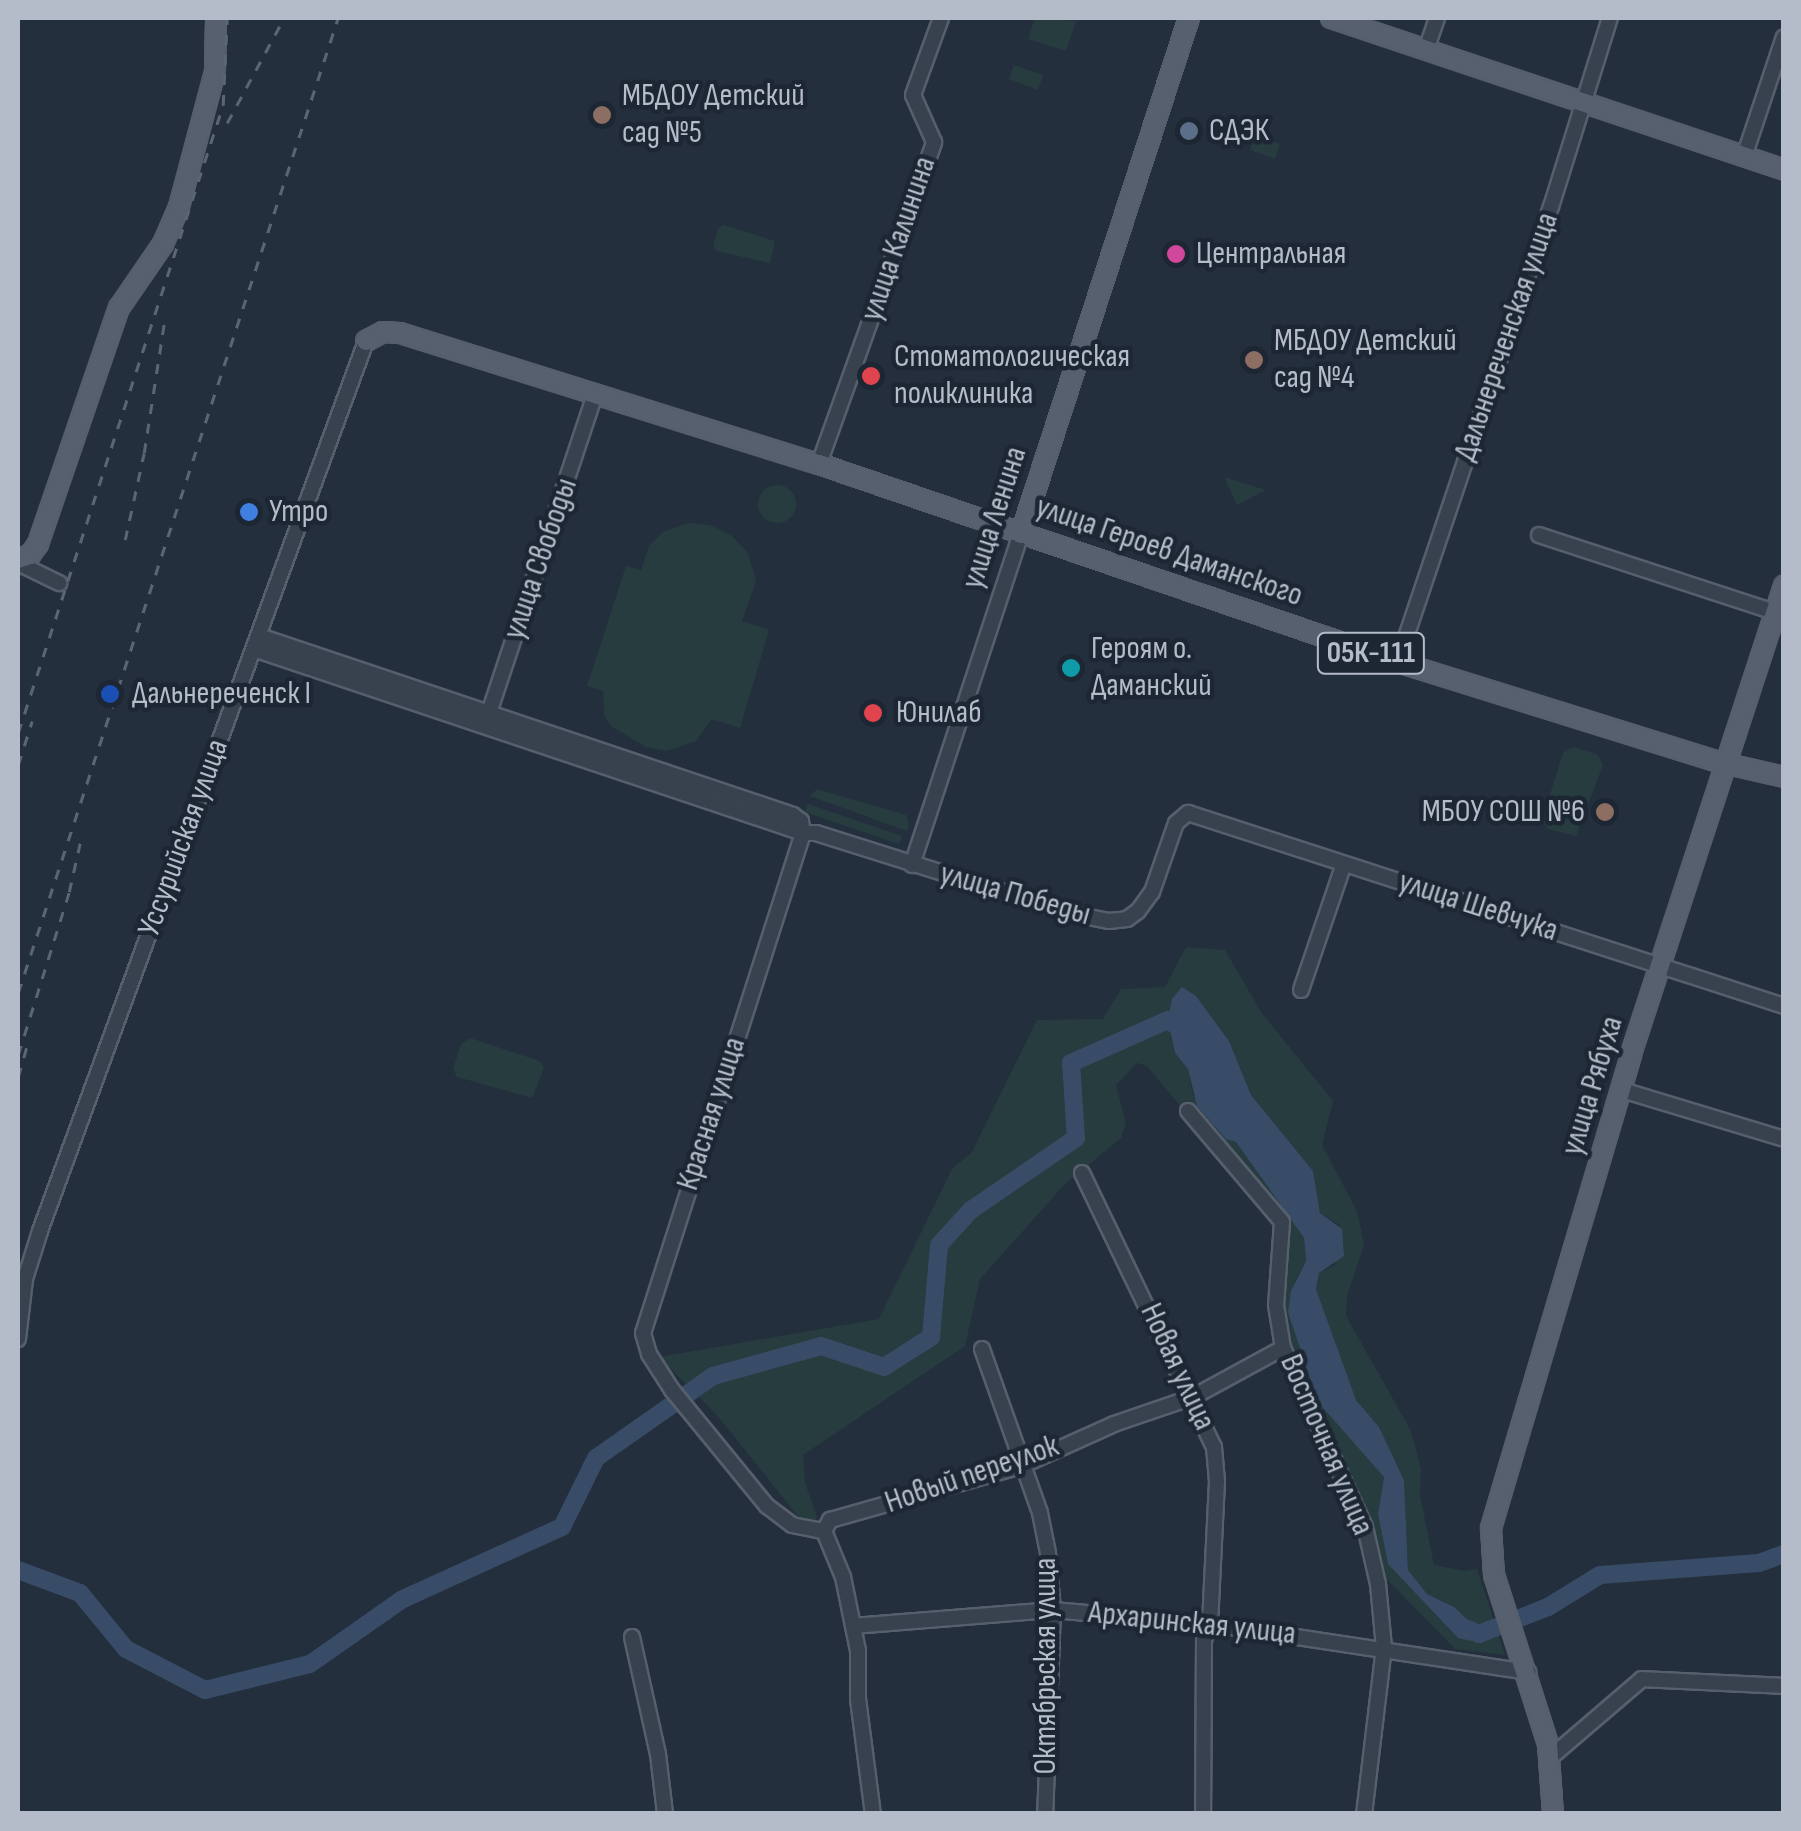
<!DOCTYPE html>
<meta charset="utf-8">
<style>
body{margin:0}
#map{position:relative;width:1801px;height:1831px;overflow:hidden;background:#242f3e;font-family:"Sofia Sans Condensed",sans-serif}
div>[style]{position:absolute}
.green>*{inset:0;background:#263c3f}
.round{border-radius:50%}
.water>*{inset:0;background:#394c67}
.river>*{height:18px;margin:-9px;padding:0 9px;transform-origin:9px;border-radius:9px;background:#394c67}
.roads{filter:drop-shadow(2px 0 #565f6c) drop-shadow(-2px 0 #565f6c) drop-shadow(0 2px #565f6c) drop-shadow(0 -2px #565f6c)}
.minor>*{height:14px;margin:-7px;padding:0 7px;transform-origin:7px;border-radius:7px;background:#38414e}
.major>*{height:18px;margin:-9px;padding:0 9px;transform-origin:9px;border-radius:9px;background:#56606e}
.rail>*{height:2.5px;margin-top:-1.25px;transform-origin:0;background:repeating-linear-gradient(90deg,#5a6575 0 10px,transparent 0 20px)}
.dots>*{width:28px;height:28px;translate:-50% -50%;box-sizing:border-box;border:5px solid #1d2633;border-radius:50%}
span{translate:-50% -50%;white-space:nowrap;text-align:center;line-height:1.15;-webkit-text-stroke:9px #1d2633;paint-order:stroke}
.shield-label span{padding:2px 8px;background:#1d2633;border:2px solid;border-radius:8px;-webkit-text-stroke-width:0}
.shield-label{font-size:30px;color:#b4bcc9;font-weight:700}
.poi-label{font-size:32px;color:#b4bcc9}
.left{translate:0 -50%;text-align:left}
.right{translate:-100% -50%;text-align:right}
.street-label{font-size:32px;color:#b4bcc9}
.frame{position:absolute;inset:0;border:20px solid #b4bcc9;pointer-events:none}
</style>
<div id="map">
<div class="green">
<div style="clip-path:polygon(1035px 18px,1076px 21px,1066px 51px,1028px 39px)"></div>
<div style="clip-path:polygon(1014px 65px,1043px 75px,1038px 90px,1009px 79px)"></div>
<div style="clip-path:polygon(1255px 135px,1280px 144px,1275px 159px,1250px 150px)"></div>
<div style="clip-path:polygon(724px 225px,775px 241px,770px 263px,716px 251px,713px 246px,718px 228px)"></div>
<div style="clip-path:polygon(1224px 477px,1266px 490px,1237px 505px)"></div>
<div class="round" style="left:758px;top:485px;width:38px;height:38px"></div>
<div style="clip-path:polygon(688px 523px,710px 525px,731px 535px,748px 553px,756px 581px,742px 621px,769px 630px,740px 728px,712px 719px,696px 741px,667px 751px,646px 747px,611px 726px,604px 715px,603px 691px,587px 686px,626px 566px,641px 570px,649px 546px,663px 532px)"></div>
<div style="clip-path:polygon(1574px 747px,1598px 755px,1603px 765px,1576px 836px,1548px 829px,1542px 820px,1563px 753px)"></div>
<div style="clip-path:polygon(817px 789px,906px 815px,909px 825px,907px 831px,810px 796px)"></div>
<div style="clip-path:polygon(808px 804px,902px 836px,899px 844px,805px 812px)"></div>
<div style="clip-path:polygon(evenodd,1186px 947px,1225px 950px,1261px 1012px,1333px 1101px,1322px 1145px,1357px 1211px,1364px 1245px,1347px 1296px,1346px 1316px,1411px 1431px,1421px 1469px,1420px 1495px,1434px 1565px,1464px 1571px,1477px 1569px,1505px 1655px,1455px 1649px,1377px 1569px,1363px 1506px,1283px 1343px,1280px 1273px,1289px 1254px,1287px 1234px,1147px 1066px,1137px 1063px,1116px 1085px,1126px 1123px,1121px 1138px,1065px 1184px,980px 1279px,965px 1346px,803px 1455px,805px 1483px,817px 1516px,814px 1525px,805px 1525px,716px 1414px,659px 1357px,879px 1319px,952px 1169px,972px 1152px,1037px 1020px,1103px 1019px,1121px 989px,1165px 987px,1186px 947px,1196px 996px,1229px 1041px,1251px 1095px,1313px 1171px,1320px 1213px,1340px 1225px,1335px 1265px,1319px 1273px,1316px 1289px,1356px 1400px,1379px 1427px,1404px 1480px,1408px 1570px,1427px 1594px,1454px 1607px,1458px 1638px,1388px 1563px,1378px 1514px,1384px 1477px,1337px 1421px,1295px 1281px,1306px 1261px,1304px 1238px,1236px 1142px,1193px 1095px,1188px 1069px,1175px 1053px,1168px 1020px,1196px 996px)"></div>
<div style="clip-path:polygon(470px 1038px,540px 1061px,544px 1068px,532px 1098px,457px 1077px,453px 1069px,461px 1044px)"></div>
</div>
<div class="water">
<div style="clip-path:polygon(1182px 987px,1196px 996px,1229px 1041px,1251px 1095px,1313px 1171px,1320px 1213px,1342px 1229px,1344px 1256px,1319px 1273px,1316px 1289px,1356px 1400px,1379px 1427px,1404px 1480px,1408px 1570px,1427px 1594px,1454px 1607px,1477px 1629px,1479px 1634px,1472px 1641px,1458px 1638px,1388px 1564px,1378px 1514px,1384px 1477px,1318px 1402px,1288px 1312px,1291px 1291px,1306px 1261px,1304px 1238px,1236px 1142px,1226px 1139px,1197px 1106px,1188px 1069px,1175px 1053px,1168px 1020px,1172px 999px)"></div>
</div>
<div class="river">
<div style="left:18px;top:1570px;width:66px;rotate:20.4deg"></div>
<div style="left:80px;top:1593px;width:72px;rotate:50.6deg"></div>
<div style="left:126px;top:1649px;width:89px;rotate:27.4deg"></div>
<div style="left:205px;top:1690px;width:108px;rotate:-13.9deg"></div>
<div style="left:310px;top:1664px;width:113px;rotate:-35deg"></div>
<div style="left:403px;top:1599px;width:175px;rotate:-24.4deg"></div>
<div style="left:562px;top:1527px;width:77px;rotate:-63.8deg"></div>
<div style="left:596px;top:1458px;width:143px;rotate:-35deg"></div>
<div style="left:713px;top:1376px;width:112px;rotate:-15.5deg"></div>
<div style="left:821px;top:1346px;width:66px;rotate:18.4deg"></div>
<div style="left:884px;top:1367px;width:56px;rotate:-32.6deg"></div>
<div style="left:931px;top:1337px;width:92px;rotate:-85deg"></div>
<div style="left:939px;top:1245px;width:47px;rotate:-47.6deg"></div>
<div style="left:971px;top:1210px;width:127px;rotate:-34.4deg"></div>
<div style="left:1076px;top:1138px;width:75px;rotate:-93.8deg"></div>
<div style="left:1071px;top:1063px;width:106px;rotate:-23.9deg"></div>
<div style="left:1168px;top:1020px;width:19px;rotate:35deg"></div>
<div style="left:1458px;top:1625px;width:23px;rotate:23deg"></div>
<div style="left:1479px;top:1634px;width:74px;rotate:-21.4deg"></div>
<div style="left:1548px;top:1607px;width:61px;rotate:-31.6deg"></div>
<div style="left:1600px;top:1575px;width:159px;rotate:-4.3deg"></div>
<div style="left:1759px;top:1563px;width:27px;rotate:-20deg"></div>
</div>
<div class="roads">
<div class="minor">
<div style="left:1426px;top:50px;width:34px;rotate:-71deg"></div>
<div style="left:1744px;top:157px;width:126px;rotate:-71.6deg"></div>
<div style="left:819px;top:464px;width:342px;rotate:-70.3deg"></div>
<div style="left:934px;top:142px;width:51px;rotate:-114.1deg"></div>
<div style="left:913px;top:95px;width:82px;rotate:-70deg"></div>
<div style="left:1539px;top:535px;width:258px;rotate:18.1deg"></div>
<div style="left:18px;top:563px;width:46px;rotate:26deg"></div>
<div style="left:259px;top:636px;width:563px;rotate:18.53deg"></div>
<div style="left:793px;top:815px;width:10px;rotate:37deg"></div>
<div style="left:801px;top:821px;width:12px;rotate:81deg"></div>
<div style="left:254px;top:649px;width:579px;rotate:18.53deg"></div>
<div style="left:803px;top:833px;width:13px"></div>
<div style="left:816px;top:833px;width:265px;rotate:17.5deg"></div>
<div style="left:1069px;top:913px;width:41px;rotate:11.3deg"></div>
<div style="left:1109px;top:921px;width:18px;rotate:-6deg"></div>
<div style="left:1127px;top:919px;width:14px;rotate:-36deg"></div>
<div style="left:1138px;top:911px;width:24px;rotate:-54deg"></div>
<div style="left:1152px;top:892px;width:73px;rotate:-70.8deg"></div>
<div style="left:1176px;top:823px;width:16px;rotate:-40deg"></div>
<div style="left:1188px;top:813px;width:626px;rotate:17.94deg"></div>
<div style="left:1400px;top:655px;width:473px;rotate:-71.4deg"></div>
<div style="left:1551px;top:207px;width:198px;rotate:-72.7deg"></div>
<div style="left:488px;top:716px;width:339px;rotate:-71.6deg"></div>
<div style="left:803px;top:833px;width:525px;rotate:107.74deg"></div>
<div style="left:643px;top:1333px;width:22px;rotate:74deg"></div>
<div style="left:649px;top:1354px;width:43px;rotate:57.4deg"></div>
<div style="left:672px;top:1390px;width:150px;rotate:50.7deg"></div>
<div style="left:767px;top:1506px;width:31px;rotate:37deg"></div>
<div style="left:792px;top:1525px;width:33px;rotate:11deg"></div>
<div style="left:912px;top:865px;width:348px;rotate:-71.8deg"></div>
<div style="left:1301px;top:990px;width:133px;rotate:-71.2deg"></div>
<div style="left:1622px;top:1090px;width:169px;rotate:16.8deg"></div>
<div style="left:1188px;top:1111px;width:145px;rotate:49.7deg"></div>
<div style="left:1282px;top:1222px;width:83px;rotate:94.1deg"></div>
<div style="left:1276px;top:1305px;width:44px;rotate:80.8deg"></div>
<div style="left:1283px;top:1348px;width:197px;rotate:65.4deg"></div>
<div style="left:1365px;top:1527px;width:58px;rotate:77.2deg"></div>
<div style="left:1378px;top:1584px;width:63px;rotate:84.6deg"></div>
<div style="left:1384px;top:1647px;width:168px;rotate:96.8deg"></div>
<div style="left:1082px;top:1173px;width:304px;rotate:64.3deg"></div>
<div style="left:1214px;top:1447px;width:34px;rotate:85deg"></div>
<div style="left:1217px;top:1481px;width:143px;rotate:92.8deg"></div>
<div style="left:1210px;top:1624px;width:17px;rotate:111deg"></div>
<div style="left:1204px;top:1640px;width:174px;rotate:90.3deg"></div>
<div style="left:18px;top:1339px;width:60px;rotate:-83.3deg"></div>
<div style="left:25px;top:1279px;width:50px;rotate:-72.6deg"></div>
<div style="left:40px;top:1231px;width:948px;rotate:-69.88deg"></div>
<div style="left:982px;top:1349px;width:174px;rotate:70.5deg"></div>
<div style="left:1040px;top:1513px;width:41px;rotate:78.7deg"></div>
<div style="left:1048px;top:1553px;width:57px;rotate:85deg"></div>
<div style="left:1053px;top:1610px;width:204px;rotate:92.2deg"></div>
<div style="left:824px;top:1531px;width:13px;rotate:-61deg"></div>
<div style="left:830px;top:1520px;width:198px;rotate:-15.8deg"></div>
<div style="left:1021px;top:1466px;width:102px;rotate:-24.3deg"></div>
<div style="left:1114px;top:1424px;width:83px;rotate:-18.9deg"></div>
<div style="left:1193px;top:1397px;width:102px;rotate:-28.6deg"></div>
<div style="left:824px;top:1531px;width:50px;rotate:67.6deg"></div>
<div style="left:843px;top:1577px;width:76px;rotate:78.5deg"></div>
<div style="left:858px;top:1651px;width:48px;rotate:90deg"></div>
<div style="left:858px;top:1699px;width:116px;rotate:82.6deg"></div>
<div style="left:853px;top:1626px;width:201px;rotate:-4.6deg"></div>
<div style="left:1053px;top:1610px;width:158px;rotate:5.1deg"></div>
<div style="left:1210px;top:1624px;width:322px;rotate:8.6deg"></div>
<div style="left:632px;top:1637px;width:120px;rotate:77.5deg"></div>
<div style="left:658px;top:1754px;width:60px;rotate:83.3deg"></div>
<div style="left:1551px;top:1757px;width:120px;rotate:-40.6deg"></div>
<div style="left:1642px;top:1679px;width:142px;rotate:2.8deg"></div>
</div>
<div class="major">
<div style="left:1331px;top:18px;width:478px;rotate:18.5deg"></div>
<div style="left:366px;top:341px;width:19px;rotate:-28deg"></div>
<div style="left:383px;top:332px;width:17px;rotate:3deg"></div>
<div style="left:400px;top:333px;width:439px;rotate:17.4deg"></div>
<div style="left:819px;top:464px;width:612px;rotate:18.88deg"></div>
<div style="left:1398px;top:662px;width:340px;rotate:17.3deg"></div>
<div style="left:1723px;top:763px;width:63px;rotate:12.9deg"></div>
<div style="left:1021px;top:534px;width:543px;rotate:-71.97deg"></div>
<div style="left:18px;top:559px;width:13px;rotate:-18deg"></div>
<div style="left:30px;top:555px;width:14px;rotate:-54deg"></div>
<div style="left:38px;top:544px;width:250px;rotate:-71.1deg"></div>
<div style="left:119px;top:308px;width:78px;rotate:-55.5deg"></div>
<div style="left:163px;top:244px;width:40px;rotate:-66.6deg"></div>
<div style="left:179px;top:207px;width:140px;rotate:-75.1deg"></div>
<div style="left:215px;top:72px;width:54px;rotate:-88.9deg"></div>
<div style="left:1553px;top:1814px;width:70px;rotate:-94.1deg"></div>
<div style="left:1548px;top:1744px;width:177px;rotate:-107.7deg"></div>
<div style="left:1494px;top:1575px;width:47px;rotate:-93.7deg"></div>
<div style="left:1491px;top:1528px;width:494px;rotate:-73.5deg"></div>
<div style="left:1631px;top:1054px;width:493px;rotate:-71.9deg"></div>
</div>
</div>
<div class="rail">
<div style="left:227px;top:123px;width:119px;rotate:-61.5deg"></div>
<div style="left:125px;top:540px;width:89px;rotate:-77.7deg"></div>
<div style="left:144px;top:453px;width:137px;rotate:-81.2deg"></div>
<div style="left:18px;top:733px;width:661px;rotate:-71.92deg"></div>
<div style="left:223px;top:105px;width:87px;rotate:-87.4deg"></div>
<div style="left:18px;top:765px;width:46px;rotate:-72.3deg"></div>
<div style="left:18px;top:993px;width:1026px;rotate:-71.83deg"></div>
<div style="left:18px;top:1055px;width:171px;rotate:-72.6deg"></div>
<div style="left:69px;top:892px;width:50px;rotate:-77.3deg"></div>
<div style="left:18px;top:1077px;width:37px;rotate:-74deg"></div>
</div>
<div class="dots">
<div style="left:602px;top:115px;background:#8d6e63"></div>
<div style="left:1189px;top:131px;background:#5c6f8a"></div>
<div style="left:1176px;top:254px;background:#d1479c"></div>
<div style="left:1254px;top:360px;background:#8d6e63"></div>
<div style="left:871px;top:376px;background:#e0444e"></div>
<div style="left:249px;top:512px;background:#3f7fe0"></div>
<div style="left:1071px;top:668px;background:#0f9aa8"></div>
<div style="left:110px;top:694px;background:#1a4fb4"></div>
<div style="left:873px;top:713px;background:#e0444e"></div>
<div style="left:1605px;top:812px;background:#8d6e63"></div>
</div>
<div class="shield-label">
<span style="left:1371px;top:653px">05К-111</span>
</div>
<div class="poi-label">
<span class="left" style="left:622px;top:115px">МБДОУ Детский<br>сад №5</span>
<span class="left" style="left:1209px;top:131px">СДЭК</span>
<span class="left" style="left:1196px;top:254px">Центральная</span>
<span class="left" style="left:1274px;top:360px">МБДОУ Детский<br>сад №4</span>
<span class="left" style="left:894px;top:376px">Стоматологическая<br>поликлиника</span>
<span class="left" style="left:269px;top:512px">Утро</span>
<span class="left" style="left:1091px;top:668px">Героям о.<br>Даманский</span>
<span class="left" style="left:132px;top:694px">Дальнереченск I</span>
<span class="left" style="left:896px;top:713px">Юнилаб</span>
<span class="right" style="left:1585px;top:812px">МБОУ СОШ №6</span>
</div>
<div class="street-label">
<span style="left:899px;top:239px;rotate:-71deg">улица Калинина</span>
<span style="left:1507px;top:337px;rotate:-71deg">Дальнереченская улица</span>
<span style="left:995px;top:518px;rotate:-72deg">улица Ленина</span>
<span style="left:1169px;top:552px;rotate:19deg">улица Героев Даманского</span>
<span style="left:541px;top:559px;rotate:-71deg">улица Свободы</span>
<span style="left:184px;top:838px;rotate:-70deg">Уссурийская улица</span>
<span style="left:1015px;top:895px;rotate:16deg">улица Победы</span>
<span style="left:1478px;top:907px;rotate:18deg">улица Шевчука</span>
<span style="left:1593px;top:1086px;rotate:-73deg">улица Рябуха</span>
<span style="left:712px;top:1114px;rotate:-72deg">Красная улица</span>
<span style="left:1177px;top:1367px;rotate:65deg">Новая улица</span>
<span style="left:1326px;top:1445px;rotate:67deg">Восточная улица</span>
<span style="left:972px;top:1475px;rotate:-19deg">Новый переулок</span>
<span style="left:1192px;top:1624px;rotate:6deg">Архаринская улица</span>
<span style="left:1046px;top:1666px;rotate:-90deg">Октябрьская улица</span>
</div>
<div class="frame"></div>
</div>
